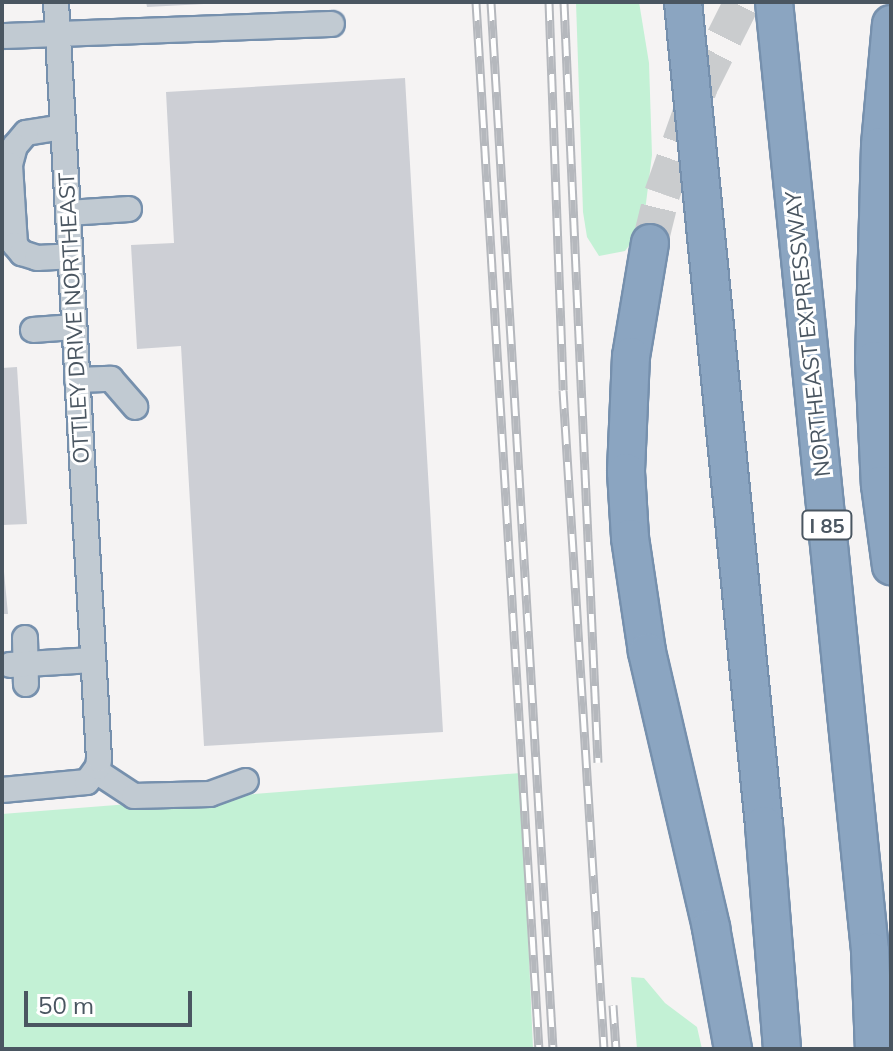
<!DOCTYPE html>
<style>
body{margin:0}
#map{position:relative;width:893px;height:1051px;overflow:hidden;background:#f5f3f3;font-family:Mulish,sans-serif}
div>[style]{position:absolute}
.green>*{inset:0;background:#c3f1d5}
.building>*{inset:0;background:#cdcfd5}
.highway-tunnel>*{height:36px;margin-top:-18px;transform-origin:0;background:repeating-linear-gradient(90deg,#caccce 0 36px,transparent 0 54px)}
.roads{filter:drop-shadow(2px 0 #7690ad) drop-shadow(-2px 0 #7690ad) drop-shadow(0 2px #7690ad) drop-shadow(0 -2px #7690ad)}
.minor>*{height:24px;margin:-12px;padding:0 12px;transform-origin:12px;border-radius:12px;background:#c1cad2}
.highway>*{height:36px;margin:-18px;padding:0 18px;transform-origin:18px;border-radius:18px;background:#8ba5c1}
.rail>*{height:9px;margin-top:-4.5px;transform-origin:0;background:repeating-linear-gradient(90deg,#fff 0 18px,#b5b8bd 0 36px);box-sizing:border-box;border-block:2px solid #b5b8bd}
span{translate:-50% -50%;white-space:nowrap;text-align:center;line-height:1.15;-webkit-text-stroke:6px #fff;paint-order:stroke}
.shield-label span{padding:2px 6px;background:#fff;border:2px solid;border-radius:6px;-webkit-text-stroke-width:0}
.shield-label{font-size:20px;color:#4a5661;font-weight:700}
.street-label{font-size:22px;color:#4a5661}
.frame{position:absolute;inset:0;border:4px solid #4a5661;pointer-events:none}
.scale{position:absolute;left:24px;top:991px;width:168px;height:36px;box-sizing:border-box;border:4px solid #4a5661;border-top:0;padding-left:10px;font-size:24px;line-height:28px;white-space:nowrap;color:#4a5661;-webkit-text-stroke:6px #fff;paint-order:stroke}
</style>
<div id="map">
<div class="green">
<div style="clip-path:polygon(576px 2px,639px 2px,649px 63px,652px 155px,643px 227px,625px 251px,599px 256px,587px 237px,583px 212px)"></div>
<div style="clip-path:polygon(521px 773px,533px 1049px,2px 1049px,2px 814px)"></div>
<div style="clip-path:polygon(631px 977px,644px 978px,665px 1003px,697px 1027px,702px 1049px,637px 1049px)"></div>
</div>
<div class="building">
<div style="clip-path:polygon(146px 2px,204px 2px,204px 4px,147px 7px)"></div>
<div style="clip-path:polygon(405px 78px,443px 732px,204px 746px,181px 346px,137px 349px,131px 245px,174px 243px,166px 92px)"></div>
<div style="clip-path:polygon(17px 367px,27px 524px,2px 525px,2px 368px)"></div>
<div style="clip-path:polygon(2px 551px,8px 614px,2px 614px)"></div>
</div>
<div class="highway-tunnel">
<div style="left:650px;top:243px;width:50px;rotate:-76.2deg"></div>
<div style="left:662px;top:194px;width:114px;rotate:-70.6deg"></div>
<div style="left:700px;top:86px;width:94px;rotate:-63.4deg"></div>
</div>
<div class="roads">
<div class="minor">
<div style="left:5px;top:36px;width:327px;rotate:-2.1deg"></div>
<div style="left:63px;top:127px;width:37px;rotate:171deg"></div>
<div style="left:26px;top:133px;width:17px;rotate:130deg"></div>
<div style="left:15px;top:146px;width:20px;rotate:105deg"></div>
<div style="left:10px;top:165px;width:80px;rotate:86.4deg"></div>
<div style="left:15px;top:245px;width:11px;rotate:49deg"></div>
<div style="left:22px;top:253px;width:16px;rotate:18deg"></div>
<div style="left:37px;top:258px;width:33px;rotate:-3deg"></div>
<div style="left:68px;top:213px;width:61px;rotate:-3.8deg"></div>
<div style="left:33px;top:330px;width:41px;rotate:-4.2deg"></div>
<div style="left:77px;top:380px;width:34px;rotate:-2deg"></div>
<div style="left:111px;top:379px;width:37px;rotate:49deg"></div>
<div style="left:25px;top:638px;width:46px;rotate:88.8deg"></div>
<div style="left:10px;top:665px;width:83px;rotate:-3.4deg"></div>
<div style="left:96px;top:771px;width:45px;rotate:33.3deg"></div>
<div style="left:134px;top:796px;width:76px;rotate:-1.5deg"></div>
<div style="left:210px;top:794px;width:38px;rotate:-20deg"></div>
<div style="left:2px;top:790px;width:85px;rotate:-5.4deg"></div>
<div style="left:87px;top:782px;width:19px;rotate:-54deg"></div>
<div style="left:98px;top:767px;width:8px;rotate:-83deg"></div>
<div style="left:99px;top:759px;width:758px;rotate:-93.25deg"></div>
</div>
<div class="highway">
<div style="left:683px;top:2px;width:827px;rotate:84.38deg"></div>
<div style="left:764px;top:825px;width:225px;rotate:85.4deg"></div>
<div style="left:774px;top:2px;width:954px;rotate:84.22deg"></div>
<div style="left:870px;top:951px;width:98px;rotate:87.7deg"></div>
<div style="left:891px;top:24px;width:122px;rotate:95.2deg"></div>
<div style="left:880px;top:146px;width:214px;rotate:91.6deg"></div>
<div style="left:874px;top:360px;width:125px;rotate:87.3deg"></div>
<div style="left:880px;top:485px;width:82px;rotate:82.3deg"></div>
<div style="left:650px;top:243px;width:115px;rotate:99.5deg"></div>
<div style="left:631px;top:356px;width:116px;rotate:92.5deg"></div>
<div style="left:626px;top:472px;width:66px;rotate:86.5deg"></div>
<div style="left:630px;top:538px;width:115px;rotate:81.5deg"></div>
<div style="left:647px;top:652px;width:283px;rotate:76.9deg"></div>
<div style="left:711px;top:928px;width:123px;rotate:79.7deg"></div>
</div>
</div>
<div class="rail">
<div style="left:476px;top:2px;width:1049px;rotate:86.56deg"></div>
<div style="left:491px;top:2px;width:1049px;rotate:86.61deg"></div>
<div style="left:549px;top:2px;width:388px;rotate:87.9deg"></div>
<div style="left:563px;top:390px;width:660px;rotate:86.44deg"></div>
<div style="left:564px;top:2px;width:761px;rotate:87.44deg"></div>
<div style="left:613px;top:1005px;width:44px;rotate:86.1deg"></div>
</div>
<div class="shield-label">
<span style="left:827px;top:525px">I 85</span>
</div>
<div class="street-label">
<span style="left:74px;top:318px;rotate:-93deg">OTTLEY DRIVE NORTHEAST</span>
<span style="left:808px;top:334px;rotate:-96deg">NORTHEAST EXPRESSWAY</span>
</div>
<div class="frame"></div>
<div class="scale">50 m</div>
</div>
